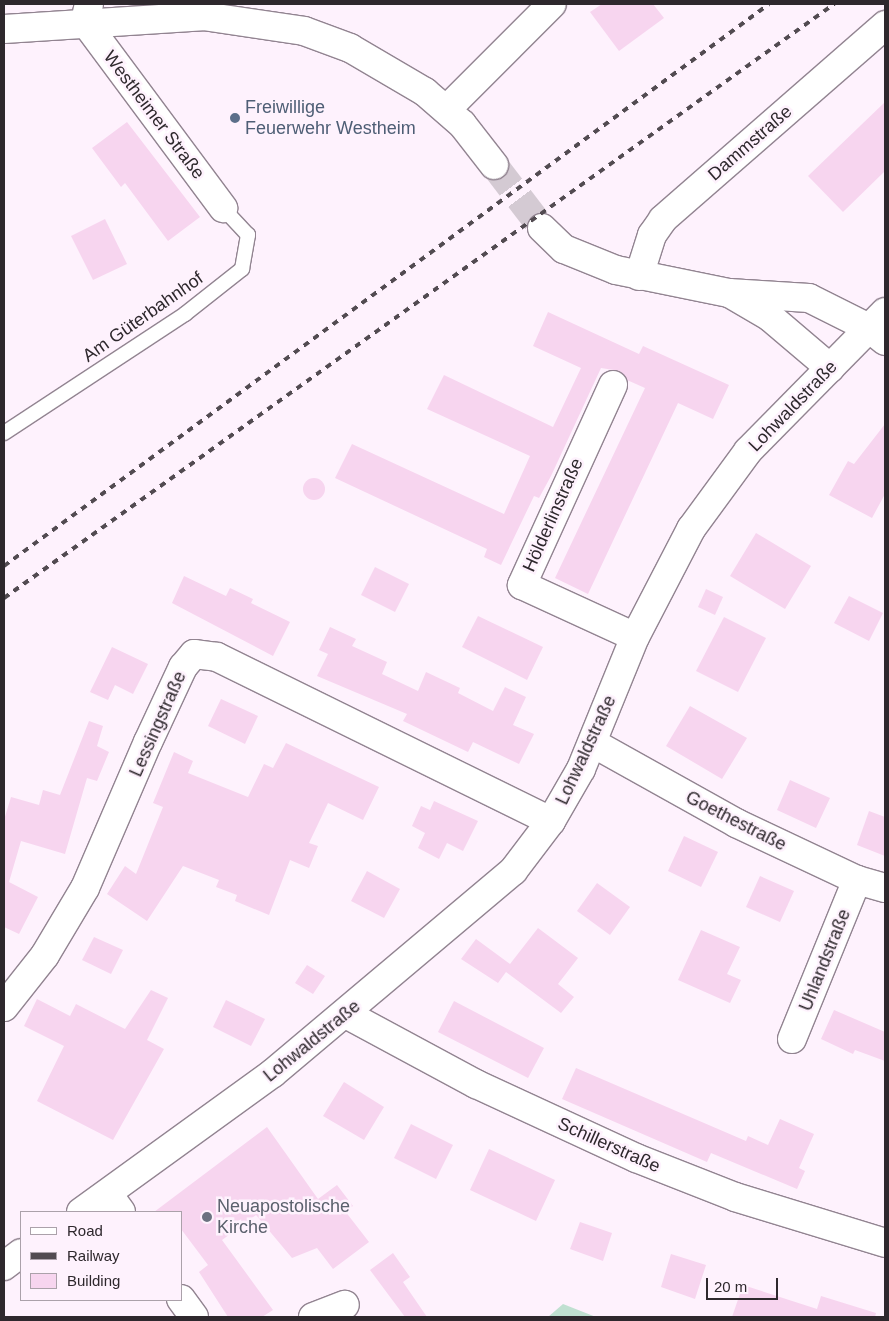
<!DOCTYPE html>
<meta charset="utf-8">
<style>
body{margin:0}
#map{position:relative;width:889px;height:1321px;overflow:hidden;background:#fef2fd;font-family:Helvetica,sans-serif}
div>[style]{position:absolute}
.green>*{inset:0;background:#c0e0d1}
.building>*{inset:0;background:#f7d5ef}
.round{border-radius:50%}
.tertiary-tunnel>*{height:28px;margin-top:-14px;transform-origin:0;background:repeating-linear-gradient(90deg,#d4cad3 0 28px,transparent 0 42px)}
.roads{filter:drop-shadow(1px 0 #928491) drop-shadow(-1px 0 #928491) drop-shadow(0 1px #928491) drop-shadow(0 -1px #928491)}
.service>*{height:14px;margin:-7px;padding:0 7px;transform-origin:7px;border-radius:7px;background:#fff}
.minor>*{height:28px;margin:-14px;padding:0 14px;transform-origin:14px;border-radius:14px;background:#fff}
.tertiary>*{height:28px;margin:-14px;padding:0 14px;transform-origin:14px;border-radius:14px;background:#fff}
.rail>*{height:4px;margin-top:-2px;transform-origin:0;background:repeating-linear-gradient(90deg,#524b51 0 6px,transparent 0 12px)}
.dots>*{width:14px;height:14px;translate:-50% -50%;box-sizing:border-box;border:2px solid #fef2fd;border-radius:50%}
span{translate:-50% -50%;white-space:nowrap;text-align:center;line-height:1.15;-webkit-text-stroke:5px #fef2fd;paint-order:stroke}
.service-label{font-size:18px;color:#4e5e75}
.left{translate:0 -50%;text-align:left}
.street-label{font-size:18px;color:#2e282d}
.worship-label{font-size:18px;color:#5b616d}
.frame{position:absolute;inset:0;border:5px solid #2e282d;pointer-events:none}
.legend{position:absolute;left:20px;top:1211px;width:162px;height:90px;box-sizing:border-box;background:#fef2fd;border:1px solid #aba1aa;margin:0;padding:6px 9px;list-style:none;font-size:15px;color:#2e282d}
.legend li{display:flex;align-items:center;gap:10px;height:25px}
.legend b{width:25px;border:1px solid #aba1aa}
.scale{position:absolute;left:706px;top:1278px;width:72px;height:22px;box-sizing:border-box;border:2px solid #2e282d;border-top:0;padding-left:6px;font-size:15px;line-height:18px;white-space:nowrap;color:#2e282d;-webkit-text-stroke:4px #fef2fd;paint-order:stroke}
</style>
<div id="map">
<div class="green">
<div style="clip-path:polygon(563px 1304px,596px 1317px,548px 1317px)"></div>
</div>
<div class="building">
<div style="clip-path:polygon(602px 4px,653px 4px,664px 18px,619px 51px,590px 12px)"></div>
<div style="clip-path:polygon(885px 102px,885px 171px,843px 212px,808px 176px)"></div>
<div style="clip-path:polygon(127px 122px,200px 217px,168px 241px,125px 183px,121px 187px,92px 148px)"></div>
<div style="clip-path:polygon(105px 219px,127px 264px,93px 280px,71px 236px)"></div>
<div style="clip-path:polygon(548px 312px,639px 354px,643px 346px,729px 385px,713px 419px,678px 403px,588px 594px,555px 578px,645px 388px,627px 380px,620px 371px,601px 368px,551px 476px,539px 498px,534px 496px,501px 565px,484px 557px,487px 549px,335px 478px,352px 444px,504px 514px,530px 456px,427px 409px,444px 375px,553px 427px,581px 368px,533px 346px)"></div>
<div style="clip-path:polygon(885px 424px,885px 494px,872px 518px,829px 495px,848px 461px,854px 464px)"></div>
<div class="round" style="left:303px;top:478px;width:22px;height:22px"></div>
<div style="clip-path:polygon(756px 533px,811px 566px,785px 609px,730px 576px)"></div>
<div style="clip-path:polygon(375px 567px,409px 584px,395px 612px,361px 595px)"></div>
<div style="clip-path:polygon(184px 576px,226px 596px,230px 588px,253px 599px,251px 603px,290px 622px,273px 656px,172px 603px)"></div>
<div style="clip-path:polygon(706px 589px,723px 597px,715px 615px,698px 607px)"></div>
<div style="clip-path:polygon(849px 596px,883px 613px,869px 641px,834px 623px)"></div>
<div style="clip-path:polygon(478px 616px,543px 647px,527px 680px,462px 647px)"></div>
<div style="clip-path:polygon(724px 617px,766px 638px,738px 692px,696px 671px)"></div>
<div style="clip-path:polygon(330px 627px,356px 639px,352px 646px,387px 662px,382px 674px,418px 691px,426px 672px,460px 688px,458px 693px,493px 711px,505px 687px,526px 697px,513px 725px,534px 734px,519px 764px,473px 742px,468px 752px,403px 721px,407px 714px,317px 676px,328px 654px,319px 650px)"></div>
<div style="clip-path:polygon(112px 647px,148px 664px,133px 694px,115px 685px,108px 700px,90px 692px)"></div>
<div style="clip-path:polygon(221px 699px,258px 716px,245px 744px,208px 726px)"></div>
<div style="clip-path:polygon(690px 706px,747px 738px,722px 779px,666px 746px)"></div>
<div style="clip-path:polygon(89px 721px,103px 726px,97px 746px,109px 752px,97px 781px,87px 778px,65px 854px,21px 841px,9px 882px,38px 897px,19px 934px,4px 927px,4px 820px,11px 797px,39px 805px,43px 790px,60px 795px)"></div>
<div style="clip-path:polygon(286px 743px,379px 787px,363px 820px,328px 803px,309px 843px,318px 846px,309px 868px,290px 860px,269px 915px,235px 901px,237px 895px,216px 887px,219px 880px,183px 866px,147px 921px,107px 894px,125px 866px,136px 874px,163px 807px,153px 803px,174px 752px,193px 761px,188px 773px,248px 797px,264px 764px,273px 768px)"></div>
<div style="clip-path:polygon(790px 780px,830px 798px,816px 828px,777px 810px)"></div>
<div style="clip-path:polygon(434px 801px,478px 821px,463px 851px,447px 843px,439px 859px,418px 848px,425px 833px,412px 826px,421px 806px,430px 810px)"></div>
<div style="clip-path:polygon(869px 811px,885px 817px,885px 856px,857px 845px)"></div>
<div style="clip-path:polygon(684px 836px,718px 852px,701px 887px,668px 871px)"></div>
<div style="clip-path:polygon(367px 871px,400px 889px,384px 918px,351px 901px)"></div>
<div style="clip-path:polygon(760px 876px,794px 891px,780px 922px,746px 907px)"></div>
<div style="clip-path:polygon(597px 883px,630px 907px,610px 935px,577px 911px)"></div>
<div style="clip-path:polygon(538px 928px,578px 958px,558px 984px,574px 997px,561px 1013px,506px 972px,498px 983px,461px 959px,476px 939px,510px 964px)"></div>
<div style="clip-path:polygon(701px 930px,740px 947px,727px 974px,741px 980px,730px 1003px,678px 980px)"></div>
<div style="clip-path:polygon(94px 937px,123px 950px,111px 974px,82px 960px)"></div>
<div style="clip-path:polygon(307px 965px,325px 976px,313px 994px,295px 983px)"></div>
<div style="clip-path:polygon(151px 990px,168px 998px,147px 1040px,164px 1049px,113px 1140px,37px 1101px,64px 1046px,24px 1026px,37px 999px,70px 1016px,76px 1004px,125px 1029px)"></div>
<div style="clip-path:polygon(226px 1000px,265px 1019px,251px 1046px,213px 1027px)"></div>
<div style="clip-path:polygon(454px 1001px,544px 1048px,528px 1078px,438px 1032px)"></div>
<div style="clip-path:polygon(834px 1010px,885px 1032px,885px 1061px,855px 1050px,853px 1054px,821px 1039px)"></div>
<div style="clip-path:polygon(576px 1068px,746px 1141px,748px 1136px,768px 1145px,780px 1119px,814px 1134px,799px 1168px,805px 1171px,797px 1189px,711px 1153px,707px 1162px,562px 1099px)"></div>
<div style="clip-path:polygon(344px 1082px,384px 1107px,364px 1140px,323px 1116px)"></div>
<div style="clip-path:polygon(411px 1124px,453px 1145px,436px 1179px,394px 1158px)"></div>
<div style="clip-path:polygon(267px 1127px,318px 1199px,337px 1185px,353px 1206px,345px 1211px,369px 1242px,333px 1269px,317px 1248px,292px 1258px,256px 1215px,222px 1240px,273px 1310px,262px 1317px,228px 1317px,199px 1272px,208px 1265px,181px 1229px,181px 1212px,154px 1212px)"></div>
<div style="clip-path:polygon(489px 1149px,555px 1180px,536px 1221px,470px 1190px)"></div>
<div style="clip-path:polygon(580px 1222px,612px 1233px,603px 1261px,570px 1249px)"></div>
<div style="clip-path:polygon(393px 1253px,410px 1277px,403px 1282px,427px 1317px,405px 1317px,370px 1270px)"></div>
<div style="clip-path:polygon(671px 1254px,706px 1265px,695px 1299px,661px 1287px)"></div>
<div style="clip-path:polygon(743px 1285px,817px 1309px,821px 1296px,876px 1313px,875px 1317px,732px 1317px)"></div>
</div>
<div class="tertiary-tunnel">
<div style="left:494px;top:165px;width:79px;rotate:52.7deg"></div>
</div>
<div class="roads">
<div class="service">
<div style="left:4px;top:433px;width:217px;rotate:-33.3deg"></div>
<div style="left:185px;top:314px;width:73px;rotate:-38.3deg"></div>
<div style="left:242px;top:269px;width:35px;rotate:-80deg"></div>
<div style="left:248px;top:235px;width:37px;rotate:-133deg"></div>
</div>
<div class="minor">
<div style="left:89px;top:4px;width:18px;rotate:103deg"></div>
<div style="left:85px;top:22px;width:232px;rotate:53.4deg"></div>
<div style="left:447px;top:109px;width:148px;rotate:-45deg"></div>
<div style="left:639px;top:276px;width:43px;rotate:-72.4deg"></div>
<div style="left:652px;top:235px;width:19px;rotate:-55deg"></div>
<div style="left:663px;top:219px;width:295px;rotate:-41.1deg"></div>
<div style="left:869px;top:328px;width:21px;rotate:39deg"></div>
<div style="left:613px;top:385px;width:220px;rotate:114.5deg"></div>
<div style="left:522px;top:585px;width:124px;rotate:24.7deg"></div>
<div style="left:593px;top:743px;width:164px;rotate:29.2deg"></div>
<div style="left:736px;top:823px;width:134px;rotate:25.2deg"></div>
<div style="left:857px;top:880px;width:29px;rotate:16deg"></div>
<div style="left:4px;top:1007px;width:66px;rotate:-51.7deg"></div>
<div style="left:45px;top:955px;width:78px;rotate:-59.2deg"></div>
<div style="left:85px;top:888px;width:159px;rotate:-66.7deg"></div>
<div style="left:148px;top:742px;width:83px;rotate:-65deg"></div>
<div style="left:183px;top:667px;width:17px;rotate:-50deg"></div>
<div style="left:194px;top:654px;width:23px;rotate:7deg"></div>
<div style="left:217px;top:657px;width:372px;rotate:26.2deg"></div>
<div style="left:346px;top:1014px;width:148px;rotate:28.3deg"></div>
<div style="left:476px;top:1084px;width:176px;rotate:24.8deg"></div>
<div style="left:636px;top:1158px;width:106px;rotate:21.5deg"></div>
<div style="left:735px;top:1197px;width:157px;rotate:17deg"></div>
<div style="left:792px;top:1039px;width:172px;rotate:-67.8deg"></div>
<div style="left:108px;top:1194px;width:22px;rotate:54deg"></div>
<div style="left:181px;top:1299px;width:22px;rotate:54deg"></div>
<div style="left:313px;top:1317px;width:34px;rotate:-21deg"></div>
</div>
<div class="tertiary">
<div style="left:4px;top:29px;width:199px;rotate:-3.7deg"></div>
<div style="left:203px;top:16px;width:102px;rotate:8.4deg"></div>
<div style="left:304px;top:31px;width:49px;rotate:20.3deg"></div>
<div style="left:350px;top:48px;width:87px;rotate:30.4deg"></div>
<div style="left:425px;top:92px;width:49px;rotate:40.9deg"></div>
<div style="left:462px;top:124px;width:52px;rotate:52deg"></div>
<div style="left:542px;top:228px;width:30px;rotate:44deg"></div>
<div style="left:564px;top:249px;width:56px;rotate:22deg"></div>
<div style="left:616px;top:270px;width:115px;rotate:11.5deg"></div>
<div style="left:729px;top:293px;width:80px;rotate:3.6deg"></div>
<div style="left:809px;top:298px;width:67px;rotate:26.6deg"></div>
<div style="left:729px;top:293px;width:48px;rotate:30.3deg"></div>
<div style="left:770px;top:317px;width:79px;rotate:40.4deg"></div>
<div style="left:81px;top:1212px;width:237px;rotate:-35.9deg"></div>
<div style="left:273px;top:1073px;width:314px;rotate:-40.1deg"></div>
<div style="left:513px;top:871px;width:63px;rotate:-52.8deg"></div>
<div style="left:551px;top:821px;width:60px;rotate:-60deg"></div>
<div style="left:581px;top:769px;width:143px;rotate:-67.8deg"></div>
<div style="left:635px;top:637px;width:122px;rotate:-62.6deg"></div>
<div style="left:691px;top:529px;width:97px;rotate:-53.8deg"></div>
<div style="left:748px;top:451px;width:195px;rotate:-45.4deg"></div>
<div style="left:4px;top:1266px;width:21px;rotate:-37deg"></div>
</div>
</div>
<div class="rail">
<div style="left:4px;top:566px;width:949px;rotate:-36.3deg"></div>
<div style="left:4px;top:598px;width:1021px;rotate:-35.59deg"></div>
</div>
<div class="dots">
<div style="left:235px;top:118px;background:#5c6f8a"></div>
<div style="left:207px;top:1217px;background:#6b7280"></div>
</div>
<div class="service-label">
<span class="left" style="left:245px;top:118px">Freiwillige<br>Feuerwehr Westheim</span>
</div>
<div class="street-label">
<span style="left:154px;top:115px;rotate:53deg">Westheimer Straße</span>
<span style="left:750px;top:143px;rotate:-41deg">Dammstraße</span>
<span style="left:143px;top:317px;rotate:-35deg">Am Güterbahnhof</span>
<span style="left:793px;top:406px;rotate:-46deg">Lohwaldstraße</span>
<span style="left:553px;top:515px;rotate:-66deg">Hölderlinstraße</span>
<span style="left:158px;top:724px;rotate:-66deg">Lessingstraße</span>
<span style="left:586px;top:750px;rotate:-65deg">Lohwaldstraße</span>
<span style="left:736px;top:821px;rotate:27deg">Goethestraße</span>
<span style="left:825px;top:960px;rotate:-68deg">Uhlandstraße</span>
<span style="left:312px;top:1041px;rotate:-39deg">Lohwaldstraße</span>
<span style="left:609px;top:1145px;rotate:24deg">Schillerstraße</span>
</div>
<div class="worship-label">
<span class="left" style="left:217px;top:1217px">Neuapostolische<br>Kirche</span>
</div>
<div class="frame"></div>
<ul class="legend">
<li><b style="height:6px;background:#fff"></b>Road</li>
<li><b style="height:6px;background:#524b51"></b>Railway</li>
<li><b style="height:14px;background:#f7d5ef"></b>Building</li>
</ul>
<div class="scale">20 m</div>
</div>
